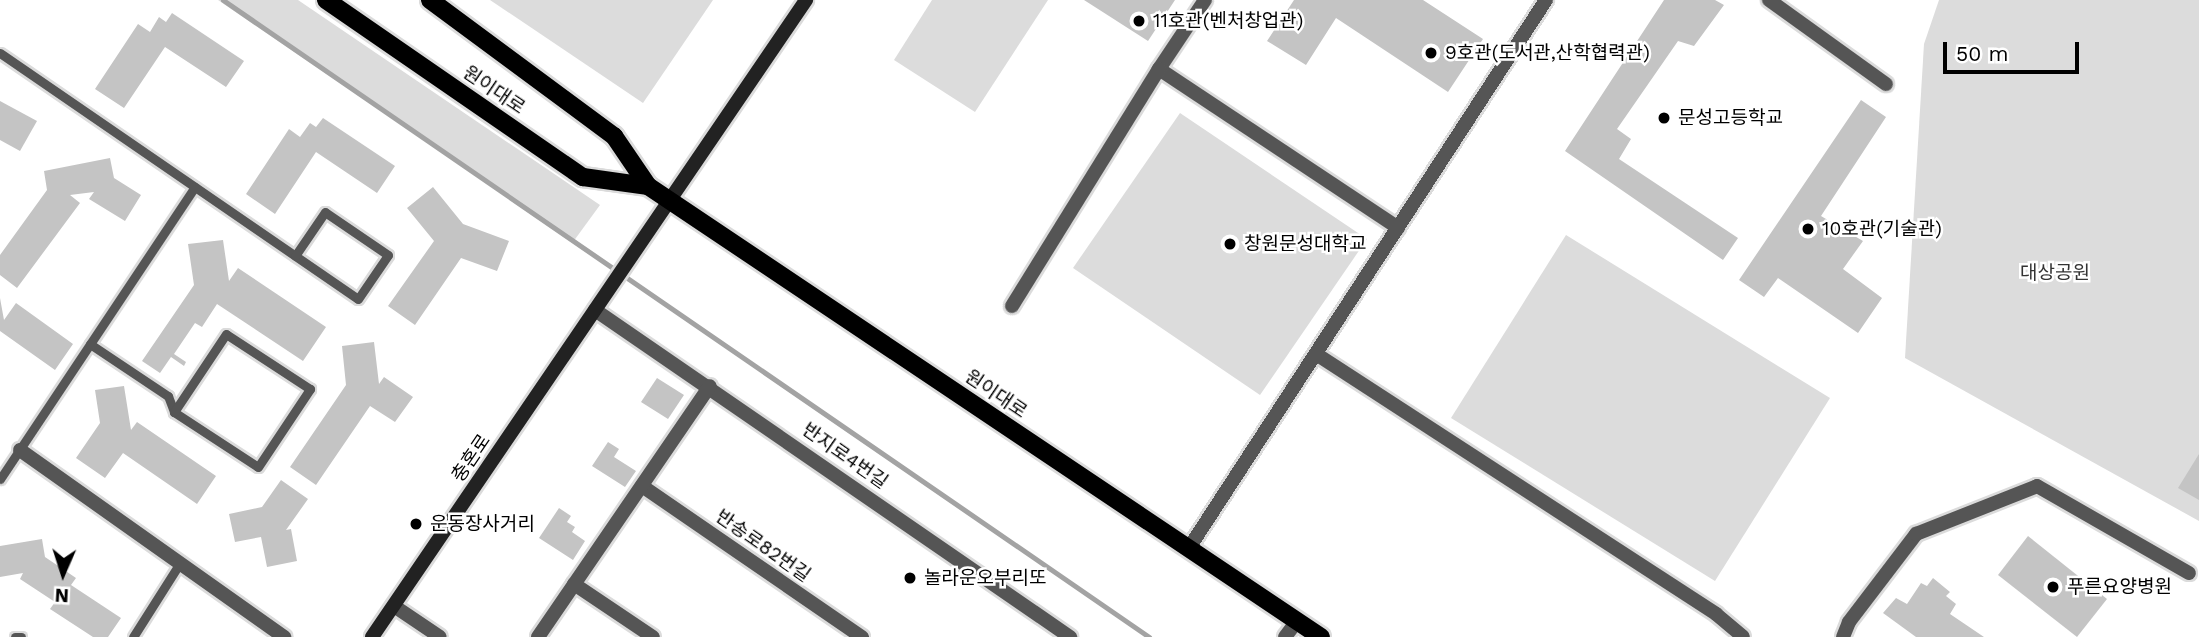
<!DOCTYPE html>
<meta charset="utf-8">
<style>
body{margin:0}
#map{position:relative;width:2199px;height:637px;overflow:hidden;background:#fff;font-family:"Work Sans","Noto Sans KR",sans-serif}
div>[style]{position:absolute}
.green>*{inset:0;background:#dcdcdc}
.stream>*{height:5px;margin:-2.5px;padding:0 2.5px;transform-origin:2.5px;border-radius:2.5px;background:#a3a3a3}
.building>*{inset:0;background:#c4c4c4}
.roads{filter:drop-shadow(2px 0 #dbdbdb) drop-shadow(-2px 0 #dbdbdb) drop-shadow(0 2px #dbdbdb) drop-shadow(0 -2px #dbdbdb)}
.lane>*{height:9px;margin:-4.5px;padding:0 4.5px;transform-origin:4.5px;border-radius:4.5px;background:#555}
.street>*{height:14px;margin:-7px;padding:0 7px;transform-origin:7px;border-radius:7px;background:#555}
.secondary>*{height:14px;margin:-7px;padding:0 7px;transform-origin:7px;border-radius:7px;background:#222}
.primary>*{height:18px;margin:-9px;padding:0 9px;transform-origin:9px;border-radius:9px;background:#000}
.dots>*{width:19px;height:19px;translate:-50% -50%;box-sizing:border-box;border:4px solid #fff;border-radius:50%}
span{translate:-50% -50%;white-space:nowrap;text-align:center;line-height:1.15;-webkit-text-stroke:5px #fff;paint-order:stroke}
.poi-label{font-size:19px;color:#000}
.left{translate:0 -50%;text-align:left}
.street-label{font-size:19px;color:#000}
.park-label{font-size:19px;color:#333}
.north{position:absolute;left:28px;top:539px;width:70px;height:70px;-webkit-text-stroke:5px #fff;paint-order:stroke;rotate:183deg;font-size:19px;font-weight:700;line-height:28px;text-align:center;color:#000}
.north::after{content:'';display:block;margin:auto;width:24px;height:32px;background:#000;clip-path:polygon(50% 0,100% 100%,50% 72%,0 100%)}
.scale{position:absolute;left:1943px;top:42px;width:136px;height:32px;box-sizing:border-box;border:4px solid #000;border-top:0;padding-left:9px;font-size:21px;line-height:24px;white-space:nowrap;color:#000;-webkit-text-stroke:5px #fff;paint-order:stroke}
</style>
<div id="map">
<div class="green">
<div style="clip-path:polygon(218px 0,298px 0,600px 205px,573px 242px)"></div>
<div style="clip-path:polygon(490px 0,713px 0,643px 103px)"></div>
<div style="clip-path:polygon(932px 0,1048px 0,975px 112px,894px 60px)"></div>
<div style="clip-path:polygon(1939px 0,2199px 0,2199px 521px,1905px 358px,1924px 44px)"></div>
<div style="clip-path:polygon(1180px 113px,1367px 239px,1260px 395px,1073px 268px)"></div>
<div style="clip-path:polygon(1566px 235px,1830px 398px,1715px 581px,1451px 418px)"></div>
</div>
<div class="stream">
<div style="left:223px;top:0;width:1124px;rotate:34.52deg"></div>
</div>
<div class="building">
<div style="clip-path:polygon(1084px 0,1175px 0,1148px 41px)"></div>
<div style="clip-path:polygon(1294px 0,1423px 0,1483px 39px,1448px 92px,1336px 18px,1306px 65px,1267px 41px)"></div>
<div style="clip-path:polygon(1664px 0,1715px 0,1724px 5px,1694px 46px,1678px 41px,1617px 129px,1631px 139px,1619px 159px,1738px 238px,1723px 260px,1565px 151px)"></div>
<div style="clip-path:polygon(172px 13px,244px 61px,226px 87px,165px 47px,124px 108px,95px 89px,138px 24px,150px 32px,159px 17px,166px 22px)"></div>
<div style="clip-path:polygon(1861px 100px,1886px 117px,1821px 216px,1863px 241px,1843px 269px,1882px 298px,1858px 333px,1778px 278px,1764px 297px,1739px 280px)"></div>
<div style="clip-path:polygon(0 101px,37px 121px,20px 151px,0 140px)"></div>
<div style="clip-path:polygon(323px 118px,395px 166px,377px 193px,316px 152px,275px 214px,246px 194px,289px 129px,300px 137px,310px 123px,316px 127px)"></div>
<div style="clip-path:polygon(110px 158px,114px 178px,141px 195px,125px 221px,89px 199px,94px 192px,70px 195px,80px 203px,17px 288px,0 275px,0 255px,47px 190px,44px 171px)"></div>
<div style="clip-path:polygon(433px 187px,463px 224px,509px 241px,497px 271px,461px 258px,415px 325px,388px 306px,434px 241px,407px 208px)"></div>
<div style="clip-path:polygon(223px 240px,229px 281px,238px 268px,326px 327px,303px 361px,217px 304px,202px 327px,195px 323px,174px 354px,186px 362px,184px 366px,171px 357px,160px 373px,142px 361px,194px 285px,188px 244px)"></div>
<div style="clip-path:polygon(0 298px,4px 320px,16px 303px,73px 344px,55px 370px,0 331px)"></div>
<div style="clip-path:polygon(374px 342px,379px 384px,384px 377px,413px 397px,395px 422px,370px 406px,316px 485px,290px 467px,346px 385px,342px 346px)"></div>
<div style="clip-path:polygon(657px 378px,684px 395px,668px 419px,641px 402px)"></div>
<div style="clip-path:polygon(124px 386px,131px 430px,137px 422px,216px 476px,197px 504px,123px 453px,105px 478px,76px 458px,100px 423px,95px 390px)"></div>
<div style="clip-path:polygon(608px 442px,619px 449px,614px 457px,636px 471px,625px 487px,592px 466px)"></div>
<div style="clip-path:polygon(2199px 454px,2199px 500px,2178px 488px)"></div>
<div style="clip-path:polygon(281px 480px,308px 499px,286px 530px,291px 529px,297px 561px,267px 567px,261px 537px,235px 542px,229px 514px,262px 507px)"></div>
<div style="clip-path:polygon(559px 508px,571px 516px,567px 522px,575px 527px,572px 532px,585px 541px,573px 560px,539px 538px)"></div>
<div style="clip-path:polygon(2028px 536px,2107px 599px,2077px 637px,1998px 575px)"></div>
<div style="clip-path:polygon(42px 539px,45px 557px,76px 578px,71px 585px,121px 618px,108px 637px,93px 637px,50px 609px,55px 602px,20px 579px,23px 573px,0 577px,0 546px)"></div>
<div style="clip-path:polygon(1933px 578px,1950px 592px,1946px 596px,1956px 604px,1950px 614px,1984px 637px,1916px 637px,1883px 613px,1896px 598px,1907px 604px,1921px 583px,1927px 586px)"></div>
</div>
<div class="roads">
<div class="lane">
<div style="left:0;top:53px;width:434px;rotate:34.5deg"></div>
<div style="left:358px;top:299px;width:53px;rotate:-55.7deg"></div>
<div style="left:388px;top:255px;width:76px;rotate:-145.7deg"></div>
<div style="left:325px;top:212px;width:53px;rotate:124.3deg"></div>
<div style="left:90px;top:344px;width:94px;rotate:33.7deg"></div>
<div style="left:168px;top:396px;width:17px;rotate:69deg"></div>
<div style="left:174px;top:412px;width:100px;rotate:33.2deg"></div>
<div style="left:258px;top:467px;width:94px;rotate:-56.3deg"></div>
<div style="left:310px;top:389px;width:100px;rotate:-146.8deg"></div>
<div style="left:226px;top:334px;width:94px;rotate:123.7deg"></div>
<div style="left:0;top:479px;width:351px;rotate:-56.3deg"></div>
<div style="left:15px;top:637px;width:6px"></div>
<div style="left:133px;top:637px;width:88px;rotate:-57.6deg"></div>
</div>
<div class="street">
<div style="left:1205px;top:0;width:83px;rotate:123.7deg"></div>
<div style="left:1159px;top:69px;width:287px;rotate:33.6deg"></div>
<div style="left:1769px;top:0;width:144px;rotate:35.7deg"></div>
<div style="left:1012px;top:306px;width:279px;rotate:-58.2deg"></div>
<div style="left:595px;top:310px;width:577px;rotate:34.54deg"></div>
<div style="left:1316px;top:354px;width:477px;rotate:33deg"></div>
<div style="left:1716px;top:614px;width:35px;rotate:40deg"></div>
<div style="left:20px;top:450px;width:324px;rotate:35.3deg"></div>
<div style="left:642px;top:486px;width:267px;rotate:34.5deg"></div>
<div style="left:1189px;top:548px;width:654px;rotate:-56.92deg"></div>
<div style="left:574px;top:584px;width:95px;rotate:33.9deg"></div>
<div style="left:394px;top:606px;width:55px;rotate:34deg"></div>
<div style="left:538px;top:637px;width:304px;rotate:-55.6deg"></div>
<div style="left:1285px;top:637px;width:20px;rotate:-53deg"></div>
<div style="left:1843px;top:637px;width:16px;rotate:-68deg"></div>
<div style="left:1849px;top:622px;width:111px;rotate:-52.7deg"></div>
<div style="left:1916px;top:534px;width:130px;rotate:-21.6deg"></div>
<div style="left:2037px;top:486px;width:175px;rotate:29.8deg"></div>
</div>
<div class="secondary">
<div style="left:372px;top:637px;width:771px;rotate:-55.73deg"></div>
</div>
<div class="primary">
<div style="left:326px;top:0;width:312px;rotate:34.6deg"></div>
<div style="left:583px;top:177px;width:66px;rotate:7.9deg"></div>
<div style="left:430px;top:0;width:229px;rotate:36.5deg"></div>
<div style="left:614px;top:136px;width:60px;rotate:55.8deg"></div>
<div style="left:648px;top:186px;width:810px;rotate:33.83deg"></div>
</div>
</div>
<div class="dots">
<div style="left:1139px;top:21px;background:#000"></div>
<div style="left:1431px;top:53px;background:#000"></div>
<div style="left:1664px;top:118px;background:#000"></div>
<div style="left:1808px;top:229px;background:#000"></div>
<div style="left:1230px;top:244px;background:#000"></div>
<div style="left:416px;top:524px;background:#000"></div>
<div style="left:910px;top:578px;background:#000"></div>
<div style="left:2053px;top:587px;background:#000"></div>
</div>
<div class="poi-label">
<span class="left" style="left:1153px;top:21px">11호관(벤처창업관)</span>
<span class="left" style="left:1445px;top:53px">9호관(도서관,산학협력관)</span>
<span class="left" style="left:1678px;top:118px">문성고등학교</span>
<span class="left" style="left:1822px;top:229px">10호관(기술관)</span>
<span class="left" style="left:1244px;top:244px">창원문성대학교</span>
<span class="left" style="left:430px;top:524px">운동장사거리</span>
<span class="left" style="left:924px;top:578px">놀라운오부리또</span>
<span class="left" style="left:2067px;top:587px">푸른요양병원</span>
</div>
<div class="street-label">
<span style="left:494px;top:90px;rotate:34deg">원이대로</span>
<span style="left:996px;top:394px;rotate:34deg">원이대로</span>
<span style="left:845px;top:456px;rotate:35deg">반지로4번길</span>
<span style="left:471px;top:458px;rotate:-56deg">충혼로</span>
<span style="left:763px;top:546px;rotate:35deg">반송로82번길</span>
</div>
<div class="park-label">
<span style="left:2055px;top:273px">대상공원</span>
</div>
<div class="north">N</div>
<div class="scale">50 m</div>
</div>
